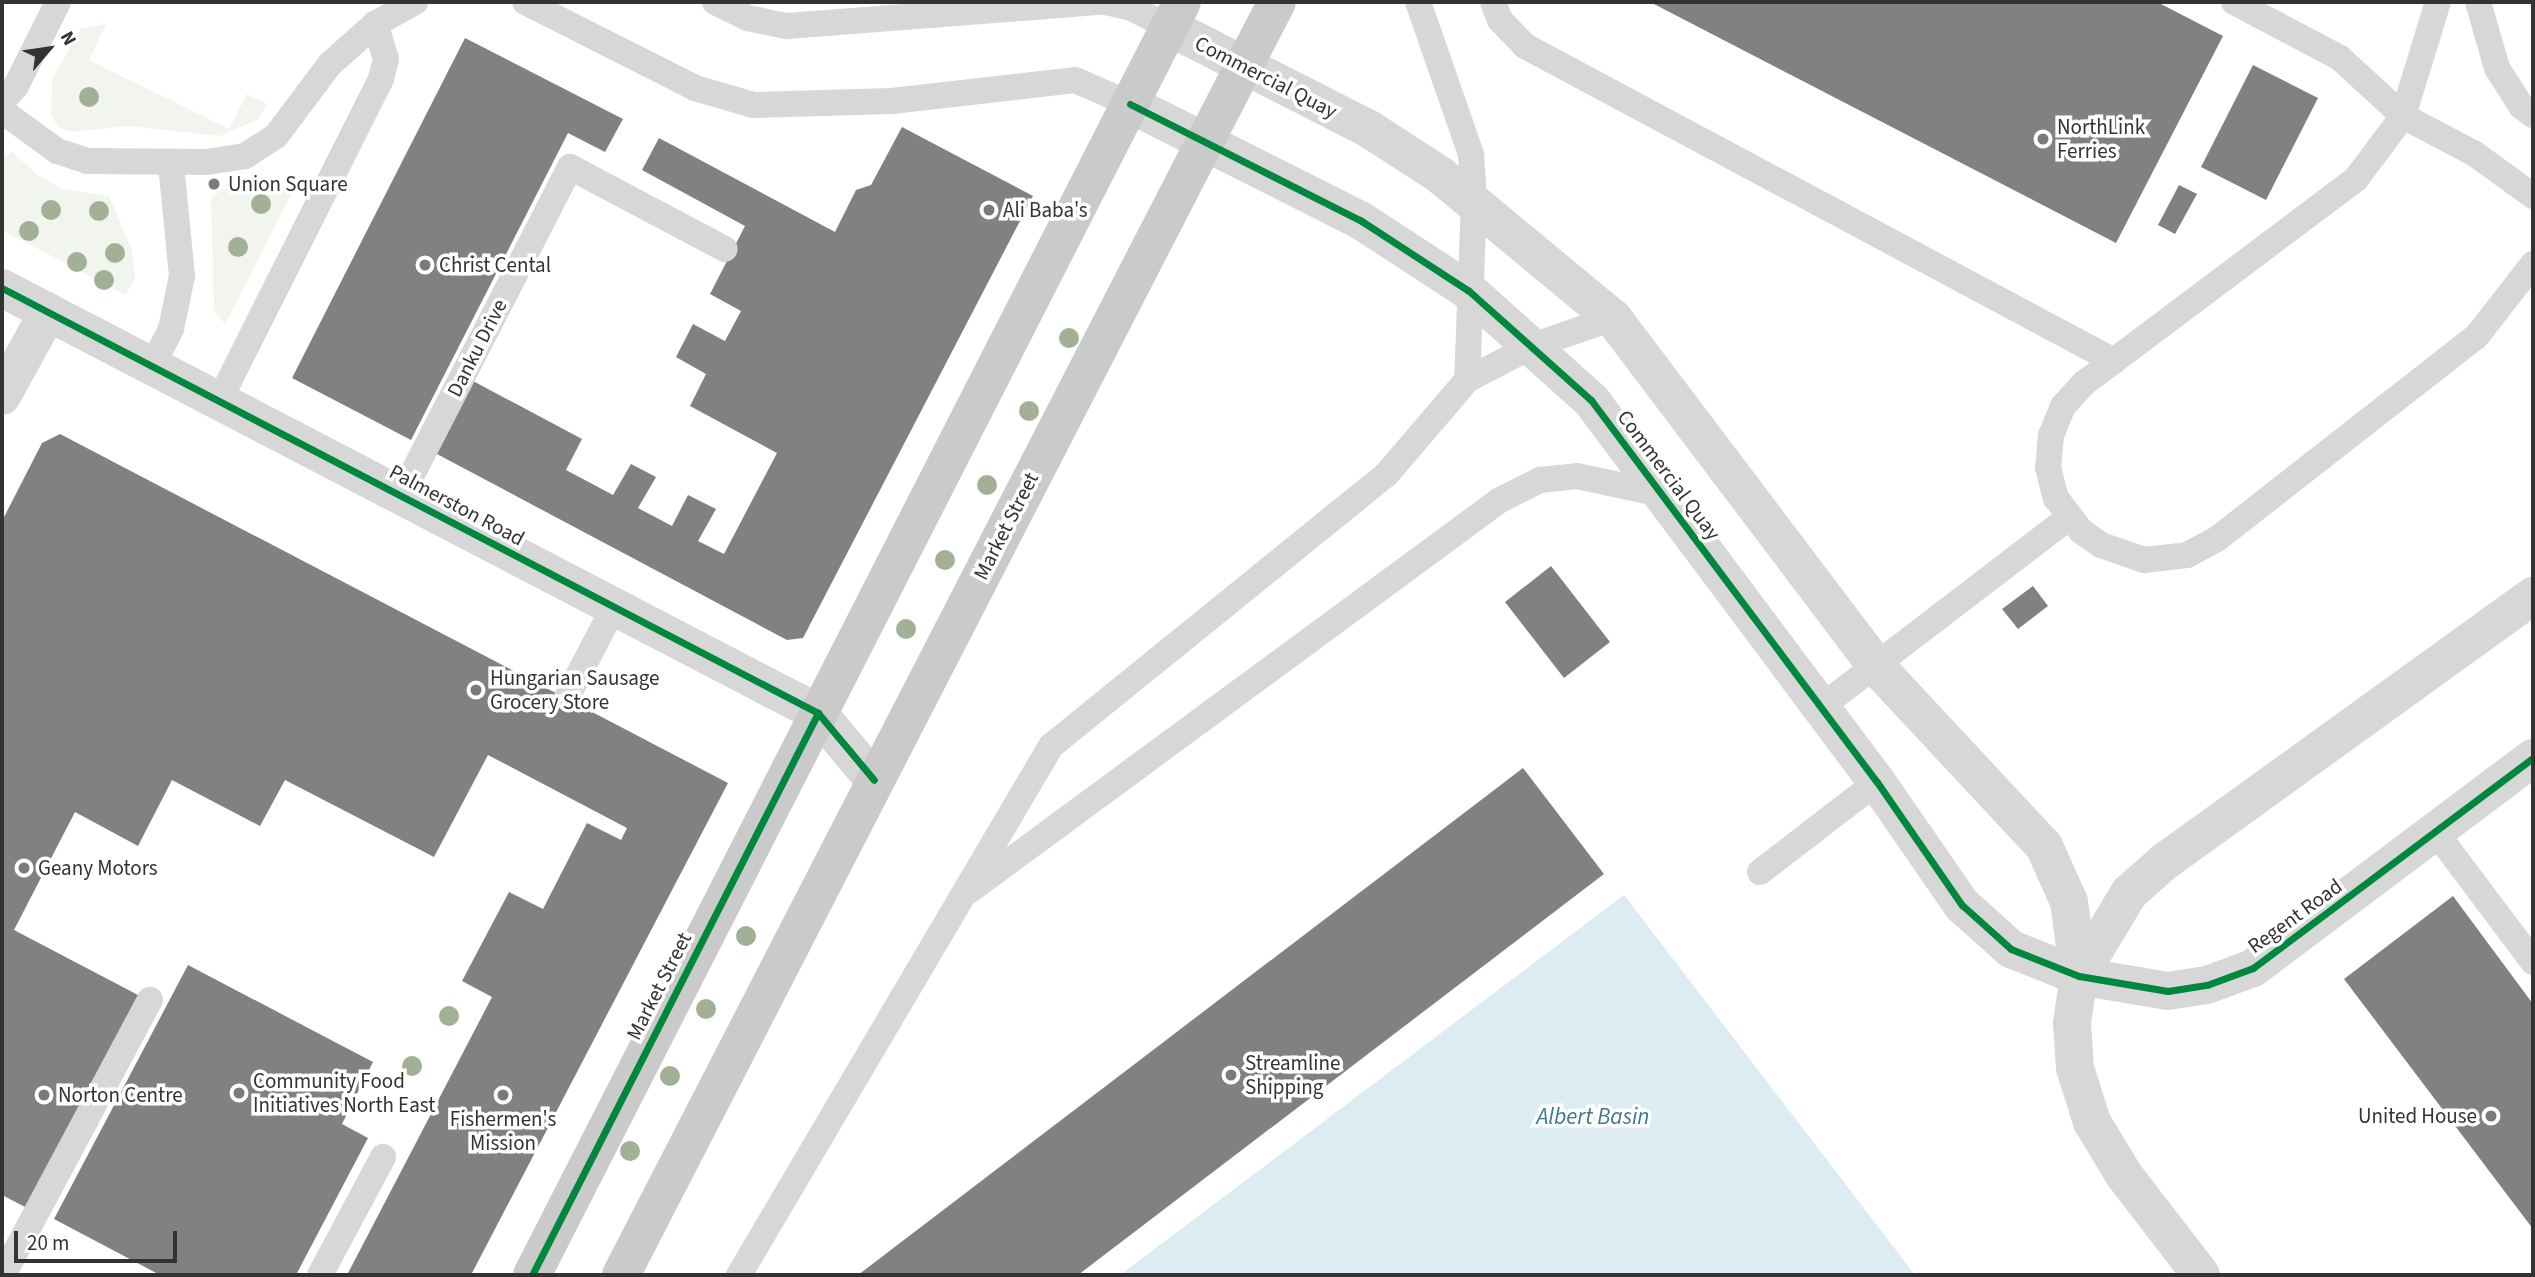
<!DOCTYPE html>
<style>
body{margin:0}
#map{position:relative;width:2535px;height:1277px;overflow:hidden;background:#fff;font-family:"Source Sans 3",sans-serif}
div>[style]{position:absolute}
.green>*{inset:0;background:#f1f5ed}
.water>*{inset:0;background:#ddebf3}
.building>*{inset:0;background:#818181}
.service>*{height:26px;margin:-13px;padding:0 13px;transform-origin:13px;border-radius:13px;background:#d7d7d7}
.minor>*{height:38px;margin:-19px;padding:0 19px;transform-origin:19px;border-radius:19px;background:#d7d7d7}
.primary>*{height:38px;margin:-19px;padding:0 19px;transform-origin:19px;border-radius:19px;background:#cacaca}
.cycleway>*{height:7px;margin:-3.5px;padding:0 3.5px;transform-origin:3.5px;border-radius:3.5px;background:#00873e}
.trees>*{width:20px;height:20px;margin:-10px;border-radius:50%;background:#a2b095}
.dots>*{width:19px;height:19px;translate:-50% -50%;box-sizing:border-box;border:4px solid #fff;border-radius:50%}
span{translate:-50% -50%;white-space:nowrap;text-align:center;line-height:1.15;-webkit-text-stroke:7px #fff;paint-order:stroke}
.street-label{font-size:21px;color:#333}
.poi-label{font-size:21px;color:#333}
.left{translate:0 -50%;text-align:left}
.right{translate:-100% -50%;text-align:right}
.water-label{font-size:23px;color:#3f7597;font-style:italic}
.frame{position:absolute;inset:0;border:4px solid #333;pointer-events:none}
.north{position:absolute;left:14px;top:14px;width:70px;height:70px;-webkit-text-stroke:5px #fff;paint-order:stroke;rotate:61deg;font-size:19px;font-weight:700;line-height:28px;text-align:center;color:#333}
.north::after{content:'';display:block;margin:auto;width:24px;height:32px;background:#333;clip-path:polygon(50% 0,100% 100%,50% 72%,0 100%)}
.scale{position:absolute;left:14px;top:1231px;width:163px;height:32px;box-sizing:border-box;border:4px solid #333;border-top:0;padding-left:9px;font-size:21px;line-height:24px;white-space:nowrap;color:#333;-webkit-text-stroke:5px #fff;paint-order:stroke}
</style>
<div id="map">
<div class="green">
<div style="clip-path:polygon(106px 24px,89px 60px,229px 129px,247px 94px,267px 104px,258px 119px,220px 136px,129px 126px,70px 132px,58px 127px,51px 115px,52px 80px,80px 29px)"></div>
<div style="clip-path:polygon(12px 152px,39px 176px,63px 189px,109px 196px,132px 250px,135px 277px,126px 295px,2px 230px,2px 158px)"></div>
<div style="clip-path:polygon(270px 180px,293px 191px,225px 324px,214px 310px,211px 199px,221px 190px)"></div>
</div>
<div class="water">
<div style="clip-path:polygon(1624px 895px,1915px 1275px,1120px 1275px)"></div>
</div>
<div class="building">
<div style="clip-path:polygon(1650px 2px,2157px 2px,2223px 36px,2116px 243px)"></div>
<div style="clip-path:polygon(465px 38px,623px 119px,605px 152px,568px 133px,411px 440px,292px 378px)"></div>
<div style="clip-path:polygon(2253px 65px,2318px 98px,2266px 200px,2201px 167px)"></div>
<div style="clip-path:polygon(902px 127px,1033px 196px,803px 638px,787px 640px,435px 453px,473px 381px,582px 439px,566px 470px,613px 495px,631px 464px,656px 477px,638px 508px,672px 526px,688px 495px,716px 509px,698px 541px,724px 554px,777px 453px,690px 406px,706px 374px,676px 357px,693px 324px,725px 341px,741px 311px,710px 294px,745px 226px,642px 170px,659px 138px,835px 232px,856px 190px,871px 185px)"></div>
<div style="clip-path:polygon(2179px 185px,2197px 194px,2175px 234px,2158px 225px)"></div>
<div style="clip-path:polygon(60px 434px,728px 783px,471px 1275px,347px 1275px,492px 997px,462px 981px,509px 892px,543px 909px,587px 823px,621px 840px,627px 828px,488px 755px,434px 857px,285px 780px,260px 826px,172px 780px,138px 846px,75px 812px,14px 930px,138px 995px,27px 1208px,2px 1195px,2px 521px,42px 443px)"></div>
<div style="clip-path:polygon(1551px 566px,1610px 642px,1564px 678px,1505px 602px)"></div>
<div style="clip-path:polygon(2033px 586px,2048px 606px,2018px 629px,2002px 609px)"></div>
<div style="clip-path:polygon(1523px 768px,1604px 874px,1078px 1275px,858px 1275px)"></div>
<div style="clip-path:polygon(2453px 896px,2533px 1004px,2533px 1229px,2344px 979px)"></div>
<div style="clip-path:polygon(188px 965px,373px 1062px,342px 1124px,368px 1138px,296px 1275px,160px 1275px,54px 1219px)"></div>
</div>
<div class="service">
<div style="left:525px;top:2px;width:191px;rotate:26.8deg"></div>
<div style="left:695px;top:88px;width:60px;rotate:16.3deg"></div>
<div style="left:753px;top:105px;width:139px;rotate:-1.6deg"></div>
<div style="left:892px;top:101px;width:184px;rotate:-6.5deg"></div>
<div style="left:1075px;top:80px;width:60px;rotate:23.6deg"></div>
<div style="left:715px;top:2px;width:37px;rotate:26deg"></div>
<div style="left:748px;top:18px;width:40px;rotate:12deg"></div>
<div style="left:787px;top:26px;width:314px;rotate:-4.4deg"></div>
<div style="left:1106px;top:2px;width:26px;rotate:13deg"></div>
<div style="left:1131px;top:8px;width:42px;rotate:26.6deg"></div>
<div style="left:1418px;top:2px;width:161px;rotate:70.8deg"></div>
<div style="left:1471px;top:154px;width:47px;rotate:86.3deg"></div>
<div style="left:1474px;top:201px;width:179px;rotate:92.2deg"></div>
<div style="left:1493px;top:2px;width:19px;rotate:69deg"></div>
<div style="left:1500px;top:20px;width:36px;rotate:46deg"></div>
<div style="left:1525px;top:46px;width:668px;rotate:28.14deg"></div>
<div style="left:2234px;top:2px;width:120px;rotate:27.8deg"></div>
<div style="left:2340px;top:58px;width:86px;rotate:42.6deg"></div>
<div style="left:2403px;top:116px;width:79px;rotate:126.7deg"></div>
<div style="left:2356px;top:179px;width:340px;rotate:143.1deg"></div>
<div style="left:2084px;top:383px;width:31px;rotate:132deg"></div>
<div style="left:2063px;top:406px;width:31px;rotate:112deg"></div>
<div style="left:2051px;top:435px;width:32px;rotate:95deg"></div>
<div style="left:2048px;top:467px;width:32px;rotate:76deg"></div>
<div style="left:2056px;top:498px;width:41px;rotate:52.9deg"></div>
<div style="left:2081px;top:531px;width:24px;rotate:35deg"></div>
<div style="left:2101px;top:545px;width:46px;rotate:19.2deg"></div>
<div style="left:2144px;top:560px;width:43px;rotate:-6.6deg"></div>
<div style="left:2187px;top:555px;width:34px;rotate:-28deg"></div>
<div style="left:2217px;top:539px;width:328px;rotate:-38deg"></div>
<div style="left:2476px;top:337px;width:93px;rotate:-52deg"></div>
<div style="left:2438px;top:2px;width:119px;rotate:107.1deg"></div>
<div style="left:2403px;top:116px;width:81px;rotate:27.8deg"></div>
<div style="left:2475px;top:154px;width:72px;rotate:35.9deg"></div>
<div style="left:2478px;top:2px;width:69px;rotate:73.9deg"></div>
<div style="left:2497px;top:68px;width:45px;rotate:57.7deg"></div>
<div style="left:2521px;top:106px;width:15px;rotate:37deg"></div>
<div style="left:2px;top:102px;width:21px;rotate:-49deg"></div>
<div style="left:16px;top:86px;width:94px;rotate:-63.4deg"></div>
<div style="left:2px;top:111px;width:68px;rotate:36deg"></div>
<div style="left:57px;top:151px;width:32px;rotate:18deg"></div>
<div style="left:87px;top:161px;width:120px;rotate:0.5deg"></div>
<div style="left:207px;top:162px;width:38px;rotate:-9deg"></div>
<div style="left:245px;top:156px;width:37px;rotate:-33deg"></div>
<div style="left:276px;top:136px;width:90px;rotate:-53.1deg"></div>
<div style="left:330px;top:64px;width:60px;rotate:-41.6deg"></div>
<div style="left:375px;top:24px;width:46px;rotate:-28.8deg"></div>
<div style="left:152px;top:366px;width:42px;rotate:-62.8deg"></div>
<div style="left:171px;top:329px;width:54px;rotate:-78.3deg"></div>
<div style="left:182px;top:276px;width:114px;rotate:-95.6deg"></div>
<div style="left:219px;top:401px;width:360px;rotate:-63.3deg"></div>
<div style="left:381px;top:79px;width:21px;rotate:-76deg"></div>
<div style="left:386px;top:59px;width:37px;rotate:-107deg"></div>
<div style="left:401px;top:496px;width:370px;rotate:-62.8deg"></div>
<div style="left:570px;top:167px;width:175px;rotate:27.9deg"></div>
<div style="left:567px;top:697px;width:102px;rotate:-62.4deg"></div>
<div style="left:1821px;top:707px;width:311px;rotate:-37.4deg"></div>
<div style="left:2437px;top:834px;width:160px;rotate:53.1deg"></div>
<div style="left:1760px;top:872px;width:148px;rotate:-37.6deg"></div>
<div style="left:969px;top:891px;width:659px;rotate:-36.37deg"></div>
<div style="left:1500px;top:500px;width:45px;rotate:-26.6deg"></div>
<div style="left:1540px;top:480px;width:37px;rotate:-6deg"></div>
<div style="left:1577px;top:476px;width:86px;rotate:12.1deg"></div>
<div style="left:3px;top:1275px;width:312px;rotate:-61.9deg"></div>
<div style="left:320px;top:1275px;width:134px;rotate:-61.9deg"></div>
<div style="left:739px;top:1275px;width:614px;rotate:-59.47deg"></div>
<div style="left:1051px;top:746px;width:431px;rotate:-39deg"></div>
<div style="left:1386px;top:475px;width:125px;rotate:-49.5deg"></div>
<div style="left:1467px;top:380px;width:73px;rotate:-27.6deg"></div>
<div style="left:1532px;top:346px;width:86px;rotate:-19.1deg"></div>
</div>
<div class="minor">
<div style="left:1169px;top:27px;width:225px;rotate:27deg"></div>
<div style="left:1369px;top:129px;width:85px;rotate:32.9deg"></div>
<div style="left:1440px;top:175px;width:224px;rotate:39.6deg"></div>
<div style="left:1613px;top:318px;width:435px;rotate:52.9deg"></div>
<div style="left:1875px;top:665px;width:248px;rotate:47deg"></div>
<div style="left:2044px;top:846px;width:61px;rotate:65.9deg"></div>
<div style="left:2069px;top:902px;width:75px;rotate:82.3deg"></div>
<div style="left:2079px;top:976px;width:48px;rotate:98.5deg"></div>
<div style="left:2072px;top:1023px;width:45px;rotate:86.2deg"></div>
<div style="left:2075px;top:1068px;width:57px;rotate:72.5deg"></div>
<div style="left:2092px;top:1122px;width:62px;rotate:58.9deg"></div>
<div style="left:2124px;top:1175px;width:126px;rotate:52.4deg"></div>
<div style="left:1130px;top:104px;width:258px;rotate:26.8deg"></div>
<div style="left:1360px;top:220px;width:130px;rotate:33.1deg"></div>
<div style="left:1469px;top:291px;width:164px;rotate:41.8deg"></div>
<div style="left:1591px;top:400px;width:477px;rotate:53.2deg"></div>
<div style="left:1877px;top:782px;width:150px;rotate:55.4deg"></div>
<div style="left:1962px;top:905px;width:66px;rotate:41.9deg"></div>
<div style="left:2011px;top:949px;width:73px;rotate:21.7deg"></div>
<div style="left:2079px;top:976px;width:90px;rotate:9.6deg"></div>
<div style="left:2168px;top:991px;width:39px;rotate:-9deg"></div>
<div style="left:2207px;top:985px;width:49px;rotate:-20.3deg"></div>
<div style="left:2253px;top:968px;width:350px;rotate:-36.9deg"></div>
<div style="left:2px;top:288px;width:920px;rotate:27.51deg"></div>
<div style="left:818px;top:713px;width:87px;rotate:50.1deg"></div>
<div style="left:2px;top:396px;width:96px;rotate:-61.3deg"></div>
<div style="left:2079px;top:976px;width:97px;rotate:-58.9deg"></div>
<div style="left:2129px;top:893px;width:47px;rotate:-41.5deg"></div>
<div style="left:2164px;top:862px;width:455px;rotate:-35.8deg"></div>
</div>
<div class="primary">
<div style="left:532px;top:1275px;width:1429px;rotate:-62.95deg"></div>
<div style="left:621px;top:1275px;width:1432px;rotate:-62.74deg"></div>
</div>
<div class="cycleway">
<div style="left:1130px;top:104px;width:258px;rotate:26.8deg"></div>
<div style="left:1360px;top:220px;width:130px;rotate:33.1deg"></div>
<div style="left:1469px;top:291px;width:164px;rotate:41.8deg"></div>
<div style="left:1591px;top:400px;width:477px;rotate:53.2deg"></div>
<div style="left:1877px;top:782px;width:150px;rotate:55.4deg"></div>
<div style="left:1962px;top:905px;width:66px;rotate:41.9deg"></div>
<div style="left:2011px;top:949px;width:73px;rotate:21.7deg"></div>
<div style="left:2079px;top:976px;width:90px;rotate:9.6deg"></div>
<div style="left:2168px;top:991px;width:39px;rotate:-9deg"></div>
<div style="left:2207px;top:985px;width:49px;rotate:-20.3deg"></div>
<div style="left:2253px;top:968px;width:350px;rotate:-36.9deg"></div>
<div style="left:2px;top:288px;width:920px;rotate:27.51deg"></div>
<div style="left:818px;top:713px;width:87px;rotate:50.1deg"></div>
<div style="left:532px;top:1275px;width:631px;rotate:-63.03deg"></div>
</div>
<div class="trees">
<div style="left:89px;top:97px"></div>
<div style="left:261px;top:204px"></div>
<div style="left:51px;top:210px"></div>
<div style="left:99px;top:211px"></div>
<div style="left:29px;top:231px"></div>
<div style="left:238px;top:247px"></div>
<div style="left:115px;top:253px"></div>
<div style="left:77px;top:262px"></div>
<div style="left:104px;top:280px"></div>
<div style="left:1069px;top:338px"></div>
<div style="left:1029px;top:411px"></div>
<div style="left:987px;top:485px"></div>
<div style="left:945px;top:560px"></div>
<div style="left:906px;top:629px"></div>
<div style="left:746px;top:936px"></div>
<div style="left:706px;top:1009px"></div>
<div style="left:449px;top:1016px"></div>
<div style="left:412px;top:1066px"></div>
<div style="left:670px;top:1076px"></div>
<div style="left:630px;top:1151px"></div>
</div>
<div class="dots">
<div style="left:2043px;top:139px;background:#7a7a7a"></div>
<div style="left:214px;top:184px;background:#7a7a7a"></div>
<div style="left:989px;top:210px;background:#7a7a7a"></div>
<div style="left:425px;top:265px;background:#7a7a7a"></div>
<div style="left:476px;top:690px;background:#7a7a7a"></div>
<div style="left:24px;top:868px;background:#7a7a7a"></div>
<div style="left:1231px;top:1075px;background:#7a7a7a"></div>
<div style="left:239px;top:1093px;background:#7a7a7a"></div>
<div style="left:44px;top:1095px;background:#7a7a7a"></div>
<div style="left:503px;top:1095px;background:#7a7a7a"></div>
<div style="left:2491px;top:1116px;background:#7a7a7a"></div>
</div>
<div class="street-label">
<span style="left:1266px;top:77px;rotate:27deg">Commercial Quay</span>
<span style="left:477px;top:348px;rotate:-63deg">Danku Drive</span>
<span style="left:1669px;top:475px;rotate:53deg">Commercial Quay</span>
<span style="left:457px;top:505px;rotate:28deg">Palmerston Road</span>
<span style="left:1006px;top:526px;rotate:-63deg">Market Street</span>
<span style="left:2295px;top:916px;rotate:-36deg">Regent Road</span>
<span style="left:659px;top:986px;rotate:-63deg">Market Street</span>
</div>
<div class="poi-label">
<span class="left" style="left:2057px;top:139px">NorthLink<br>Ferries</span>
<span class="left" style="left:228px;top:184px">Union Square</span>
<span class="left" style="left:1003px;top:210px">Ali Baba's</span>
<span class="left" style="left:439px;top:265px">Christ Cental</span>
<span class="left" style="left:490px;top:690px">Hungarian Sausage<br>Grocery Store</span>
<span class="left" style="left:38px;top:868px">Geany Motors</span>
<span class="left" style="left:1245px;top:1075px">Streamline<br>Shipping</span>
<span class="left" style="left:253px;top:1093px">Community Food<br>Initiatives North East</span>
<span class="left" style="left:58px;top:1095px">Norton Centre</span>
<span class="right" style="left:2477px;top:1116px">United House</span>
<span style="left:503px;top:1131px">Fishermen's<br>Mission</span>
</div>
<div class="water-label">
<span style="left:1593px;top:1117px">Albert Basin</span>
</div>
<div class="frame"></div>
<div class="north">N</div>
<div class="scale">20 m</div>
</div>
